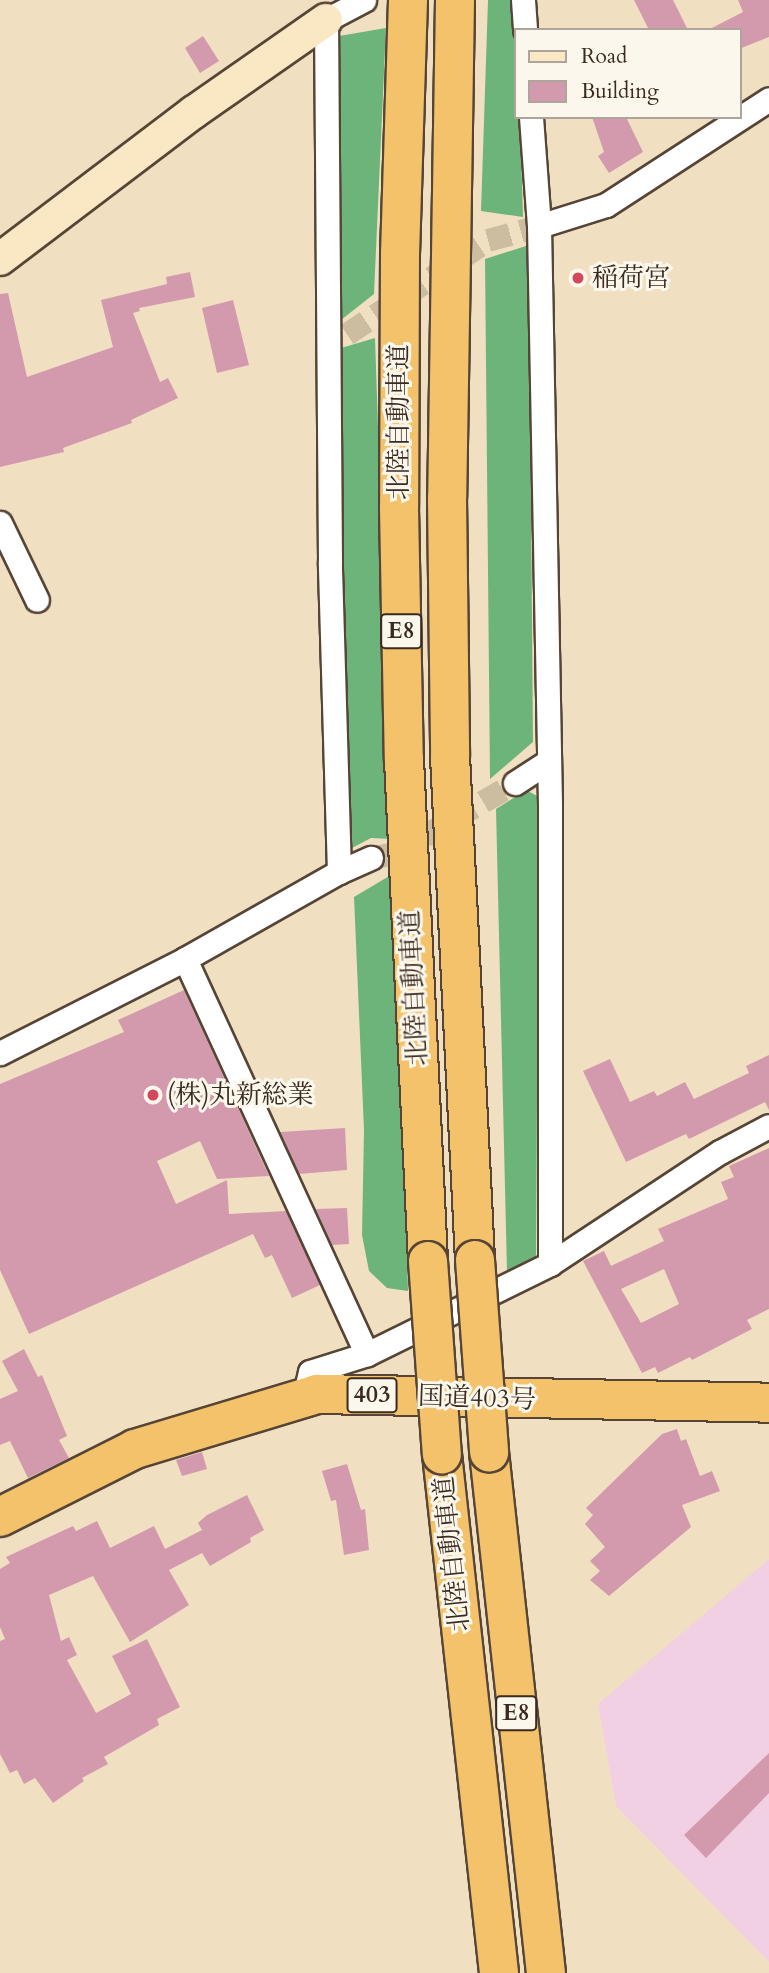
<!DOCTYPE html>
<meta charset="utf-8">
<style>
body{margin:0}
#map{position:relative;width:769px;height:1973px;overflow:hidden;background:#f0e0c1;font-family:Cardo,"Noto Serif JP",serif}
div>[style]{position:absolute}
.built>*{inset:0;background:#f1d0e4}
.forest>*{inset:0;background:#6db47a}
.building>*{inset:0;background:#d39aae}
.street-tunnel>*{height:23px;margin-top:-11.5px;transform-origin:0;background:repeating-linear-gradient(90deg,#ccbca0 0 23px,transparent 0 34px)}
.roads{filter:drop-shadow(2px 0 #564536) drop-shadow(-2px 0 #564536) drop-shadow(0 2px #564536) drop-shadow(0 -2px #564536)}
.street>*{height:23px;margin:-11.5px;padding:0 11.5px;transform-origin:11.5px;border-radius:11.5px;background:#fff}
.secondary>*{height:32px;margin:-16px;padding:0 16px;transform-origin:16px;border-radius:16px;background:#fae7c3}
.highway>*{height:38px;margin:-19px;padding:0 19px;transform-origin:19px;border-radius:19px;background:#f3c26a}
.bridges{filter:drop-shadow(2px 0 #564536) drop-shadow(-2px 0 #564536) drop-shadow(0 2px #564536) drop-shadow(0 -2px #564536)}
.highway-bridge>*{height:38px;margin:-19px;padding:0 19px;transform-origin:19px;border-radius:19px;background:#f3c26a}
.dots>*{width:19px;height:19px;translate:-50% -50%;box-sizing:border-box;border:4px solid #fbf7ec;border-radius:50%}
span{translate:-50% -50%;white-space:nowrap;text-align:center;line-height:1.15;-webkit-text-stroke:6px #fbf7ec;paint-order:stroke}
.shield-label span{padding:2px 5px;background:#fbf7ec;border:2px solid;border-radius:5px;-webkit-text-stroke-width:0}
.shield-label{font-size:24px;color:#3b2a1e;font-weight:700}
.poi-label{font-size:26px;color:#3b2a1e}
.left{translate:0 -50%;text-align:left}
.street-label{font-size:26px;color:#3b2a1e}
.legend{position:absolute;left:514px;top:28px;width:228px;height:91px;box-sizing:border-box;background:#fbf7ec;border:2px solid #aea59a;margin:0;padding:9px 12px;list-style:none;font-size:21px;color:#3b2a1e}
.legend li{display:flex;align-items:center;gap:14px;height:35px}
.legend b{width:35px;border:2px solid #aea59a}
</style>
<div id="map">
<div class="built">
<div style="clip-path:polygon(769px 1559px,769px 1962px,616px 1806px,598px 1704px)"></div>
</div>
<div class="forest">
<div style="clip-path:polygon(488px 0,517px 0,515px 117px,520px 117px,523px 217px,481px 211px)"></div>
<div style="clip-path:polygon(386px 28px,374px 294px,341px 320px,339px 36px)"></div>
<div style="clip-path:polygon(529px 245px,533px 742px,490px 779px,485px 259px)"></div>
<div style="clip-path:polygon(375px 338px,392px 839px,371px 838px,350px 849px,339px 562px,341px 348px)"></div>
<div style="clip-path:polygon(526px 790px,539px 797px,536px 1257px,507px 1272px,496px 809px)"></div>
<div style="clip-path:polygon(396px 872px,398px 888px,408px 1291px,387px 1288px,369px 1271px,362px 1235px,364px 1130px,354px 897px)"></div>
</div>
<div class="building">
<div style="clip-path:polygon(634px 0,673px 0,688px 30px,649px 30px)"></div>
<div style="clip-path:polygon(738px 0,769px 0,769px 37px,739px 49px,739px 30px,708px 30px,743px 12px)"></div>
<div style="clip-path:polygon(203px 36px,219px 61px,200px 73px,185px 48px)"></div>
<div style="clip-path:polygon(592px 117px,626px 117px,643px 152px,609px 173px,598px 156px,604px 152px)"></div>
<div style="clip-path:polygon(190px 272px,195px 297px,139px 308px,140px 311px,133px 313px,160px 382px,168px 378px,178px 398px,131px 420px,132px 423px,63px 448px,64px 452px,0 467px,0 294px,8px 293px,27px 377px,113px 347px,101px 300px,167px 284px,166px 277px)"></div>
<div style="clip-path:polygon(233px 300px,249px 365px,217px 373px,202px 308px)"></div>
<div style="clip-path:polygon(184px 990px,269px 1176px,217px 1179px,200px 1141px,157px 1161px,176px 1204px,227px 1180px,229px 1214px,286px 1211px,320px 1285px,292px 1298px,272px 1255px,265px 1258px,253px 1234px,29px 1334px,0 1270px,0 1084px,124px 1032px,118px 1020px)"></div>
<div style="clip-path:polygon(769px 1055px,769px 1110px,765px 1102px,689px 1139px,686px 1134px,626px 1162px,583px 1071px,610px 1059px,630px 1102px,654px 1091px,657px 1096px,685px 1082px,694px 1099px,749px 1073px,746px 1066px)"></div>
<div style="clip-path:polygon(345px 1128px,347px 1170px,299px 1174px,280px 1132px)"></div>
<div style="clip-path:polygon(evenodd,769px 1148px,769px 1309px,747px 1320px,752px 1329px,692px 1360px,690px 1357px,658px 1373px,655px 1367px,642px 1373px,583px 1261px,604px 1251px,611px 1266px,664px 1241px,658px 1229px,728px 1199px,721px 1182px,734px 1177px,729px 1166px,769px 1148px,664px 1269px,679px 1304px,641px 1323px,621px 1289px,664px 1269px)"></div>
<div style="clip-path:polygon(347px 1208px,349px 1244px,332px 1245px,316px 1209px)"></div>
<div style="clip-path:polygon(24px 1349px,38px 1377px,42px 1375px,67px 1436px,59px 1440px,69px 1458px,28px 1478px,10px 1441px,0 1445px,0 1399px,18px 1391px,2px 1361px)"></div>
<div style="clip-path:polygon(677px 1429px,681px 1441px,686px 1439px,700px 1476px,712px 1471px,720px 1491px,682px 1505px,691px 1527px,609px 1596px,590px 1580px,600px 1571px,590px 1561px,605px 1547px,585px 1524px,593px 1515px,586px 1508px,662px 1434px)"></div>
<div style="clip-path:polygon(202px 1452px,207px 1469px,182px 1476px,176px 1460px)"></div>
<div style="clip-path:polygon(347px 1464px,361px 1510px,365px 1509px,369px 1550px,344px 1555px,336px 1500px,331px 1501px,322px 1471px)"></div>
<div style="clip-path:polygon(247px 1495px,264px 1530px,250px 1538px,251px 1542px,210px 1566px,202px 1553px,169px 1570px,189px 1605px,130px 1642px,93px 1576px,49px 1595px,61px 1641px,69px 1637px,77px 1655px,67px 1660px,96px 1713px,131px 1694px,112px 1656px,147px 1639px,180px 1707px,157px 1719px,159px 1725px,104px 1757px,108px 1764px,82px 1778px,84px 1781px,53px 1803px,35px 1778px,24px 1784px,17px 1770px,10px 1773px,0 1754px,0 1641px,5px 1639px,0 1627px,0 1569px,10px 1563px,6px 1557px,73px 1526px,76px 1531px,97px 1521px,110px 1548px,154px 1526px,165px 1549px,202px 1530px,198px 1523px,207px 1515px)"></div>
<div style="clip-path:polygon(769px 1753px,769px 1793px,706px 1858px,684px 1835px)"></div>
</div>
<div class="street-tunnel">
<div style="left:347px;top:334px;width:169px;rotate:-33.7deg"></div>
<div style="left:488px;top:240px;width:53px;rotate:-15.4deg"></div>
<div style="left:371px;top:858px;width:25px;rotate:-12deg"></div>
<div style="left:395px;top:853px;width:139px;rotate:-30.3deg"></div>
</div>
<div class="roads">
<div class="street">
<div style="left:523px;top:0;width:30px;rotate:86deg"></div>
<div style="left:531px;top:117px;width:109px;rotate:85.8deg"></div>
<div style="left:539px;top:226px;width:579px;rotate:88.91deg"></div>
<div style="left:550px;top:805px;width:459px;rotate:90deg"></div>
<div style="left:539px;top:226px;width:70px;rotate:-17.4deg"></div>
<div style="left:606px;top:205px;width:194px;rotate:-33deg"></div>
<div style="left:0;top:523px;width:85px;rotate:64.3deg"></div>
<div style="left:515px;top:783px;width:40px;rotate:-32.9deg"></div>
<div style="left:339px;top:872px;width:310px;rotate:-91.7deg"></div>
<div style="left:330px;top:562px;width:542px;rotate:-90.42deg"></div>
<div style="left:326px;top:20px;width:43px;rotate:-27.8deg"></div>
<div style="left:185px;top:959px;width:435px;rotate:65.3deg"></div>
<div style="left:0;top:1053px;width:208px;rotate:-26.9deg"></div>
<div style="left:185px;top:959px;width:177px;rotate:-29.5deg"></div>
<div style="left:339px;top:872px;width:35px;rotate:-24deg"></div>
<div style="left:304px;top:1398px;width:27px;rotate:-77deg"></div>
<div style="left:310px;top:1372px;width:60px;rotate:-17.5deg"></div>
<div style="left:367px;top:1354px;width:204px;rotate:-26.2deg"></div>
<div style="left:550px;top:1264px;width:204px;rotate:-33.4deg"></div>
<div style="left:720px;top:1152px;width:55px;rotate:-28deg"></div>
</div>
<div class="secondary">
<div style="left:0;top:259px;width:243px;rotate:-37.2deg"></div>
<div style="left:194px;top:112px;width:161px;rotate:-34.9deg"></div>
</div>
<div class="highway">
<div style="left:408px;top:0;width:252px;rotate:91.8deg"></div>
<div style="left:400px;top:252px;width:256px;rotate:90.2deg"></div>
<div style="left:399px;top:508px;width:252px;rotate:88.9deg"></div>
<div style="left:404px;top:760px;width:502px;rotate:87.26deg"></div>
<div style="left:455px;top:0;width:498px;rotate:90.9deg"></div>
<div style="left:447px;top:498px;width:258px;rotate:89.3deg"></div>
<div style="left:450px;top:756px;width:505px;rotate:87.16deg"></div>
<div style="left:489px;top:1452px;width:524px;rotate:83.76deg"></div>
<div style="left:442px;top:1454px;width:522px;rotate:83.73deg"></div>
<div style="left:0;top:1517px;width:151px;rotate:-26.7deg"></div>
<div style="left:135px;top:1449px;width:190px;rotate:-16.8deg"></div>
<div style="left:317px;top:1394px;width:452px;rotate:1.1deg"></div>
</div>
</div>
<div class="bridges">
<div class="highway-bridge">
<div style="left:475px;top:1260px;width:193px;rotate:85.8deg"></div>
<div style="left:428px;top:1261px;width:194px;rotate:85.9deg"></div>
</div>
</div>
<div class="dots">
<div style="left:578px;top:278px;background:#d1495b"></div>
<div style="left:153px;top:1095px;background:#d1495b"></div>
</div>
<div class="shield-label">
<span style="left:401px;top:631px">E8</span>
<span style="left:372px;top:1395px">403</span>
<span style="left:516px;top:1713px">E8</span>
</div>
<div class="poi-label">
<span class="left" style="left:592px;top:278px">稲荷宮</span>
<span class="left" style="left:167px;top:1095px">(株)丸新総業</span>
</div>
<div class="street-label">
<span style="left:399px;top:422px;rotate:-90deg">北陸自動車道</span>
<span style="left:414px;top:988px;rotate:-93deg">北陸自動車道</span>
<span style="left:477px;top:1398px;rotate:2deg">国道403号</span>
<span style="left:452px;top:1554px;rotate:-96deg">北陸自動車道</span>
</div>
<ul class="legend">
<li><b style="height:9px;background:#fae7c3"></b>Road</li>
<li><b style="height:19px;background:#d39aae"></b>Building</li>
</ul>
</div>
